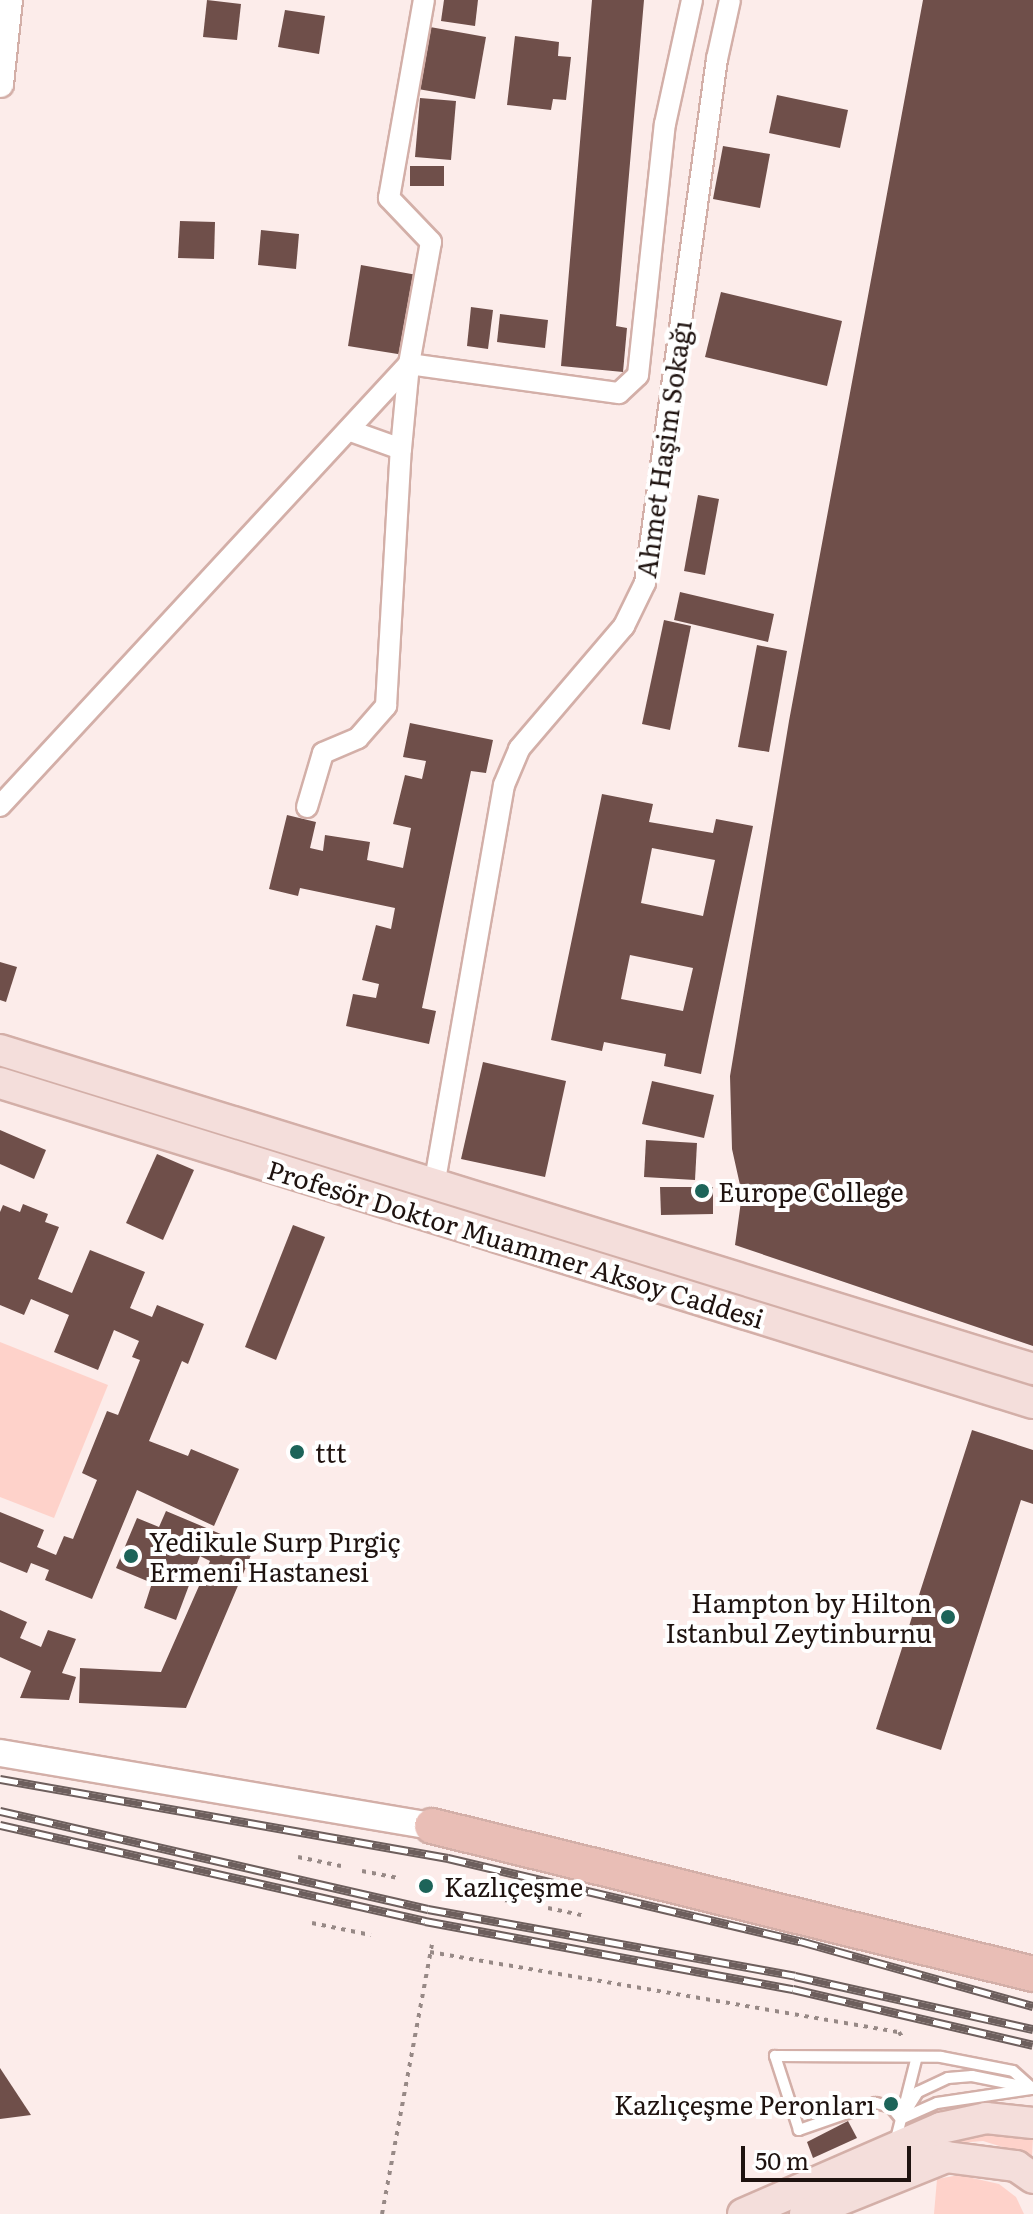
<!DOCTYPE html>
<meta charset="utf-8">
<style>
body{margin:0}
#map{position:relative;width:1033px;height:2214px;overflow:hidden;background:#fcecea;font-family:Literata,serif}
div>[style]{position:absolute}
.green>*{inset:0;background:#fed2ca}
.building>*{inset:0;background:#6f4f4a}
.path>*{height:4px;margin-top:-2px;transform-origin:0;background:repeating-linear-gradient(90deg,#978986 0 4px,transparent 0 10px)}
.roads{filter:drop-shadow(2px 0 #d3afa8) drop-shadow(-2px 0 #d3afa8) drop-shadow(0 2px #d3afa8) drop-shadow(0 -2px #d3afa8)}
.service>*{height:10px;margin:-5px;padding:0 5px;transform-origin:5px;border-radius:5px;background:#fff}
.minor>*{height:20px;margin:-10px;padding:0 10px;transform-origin:10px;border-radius:10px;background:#fff}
.tertiary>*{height:26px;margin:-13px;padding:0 13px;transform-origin:13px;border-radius:13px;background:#fff}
.secondary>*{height:30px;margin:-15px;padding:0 15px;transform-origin:15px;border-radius:15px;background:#f4dedb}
.primary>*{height:34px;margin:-17px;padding:0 17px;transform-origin:17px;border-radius:17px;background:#e9beb6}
.rail>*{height:9px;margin-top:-4.5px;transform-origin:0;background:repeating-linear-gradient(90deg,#fff 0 18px,#6d5f5d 0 36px);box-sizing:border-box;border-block:2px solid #6d5f5d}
.dots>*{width:22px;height:22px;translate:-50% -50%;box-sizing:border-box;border:4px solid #fff;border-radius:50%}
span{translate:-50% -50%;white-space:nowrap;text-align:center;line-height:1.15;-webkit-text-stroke:8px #fff;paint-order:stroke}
.street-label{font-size:26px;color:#1f1310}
.poi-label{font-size:26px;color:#1f1310}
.left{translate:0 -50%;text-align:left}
.right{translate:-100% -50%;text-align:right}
.scale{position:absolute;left:741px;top:2146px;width:170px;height:36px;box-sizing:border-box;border:4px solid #1f1310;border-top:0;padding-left:10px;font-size:24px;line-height:28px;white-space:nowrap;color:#1f1310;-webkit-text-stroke:6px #fff;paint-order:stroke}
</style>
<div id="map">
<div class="green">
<div style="clip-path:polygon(0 1342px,108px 1385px,54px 1518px,0 1497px)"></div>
<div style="clip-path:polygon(985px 2134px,1033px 2136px,1032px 2156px,983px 2141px,945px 2144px)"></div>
<div style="clip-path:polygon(959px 2175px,999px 2184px,1016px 2197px,1024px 2214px,934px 2214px,937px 2179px)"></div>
</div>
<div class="building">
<div style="clip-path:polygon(207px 0,241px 4px,237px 40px,203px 37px)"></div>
<div style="clip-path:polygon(444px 0,478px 0,475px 26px,441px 21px)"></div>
<div style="clip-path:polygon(592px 0,644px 0,616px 326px,627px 328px,623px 372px,561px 366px)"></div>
<div style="clip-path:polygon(923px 0,1033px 0,1033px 1346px,735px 1245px,742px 1194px,732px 1149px,730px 1076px,789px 721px)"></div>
<div style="clip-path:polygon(285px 10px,325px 16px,319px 54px,278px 47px)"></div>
<div style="clip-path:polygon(430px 27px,486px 37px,475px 99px,418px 89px)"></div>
<div style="clip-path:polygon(515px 36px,559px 42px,558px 56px,571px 57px,566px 100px,553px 99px,551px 110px,507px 105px)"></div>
<div style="clip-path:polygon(777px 95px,848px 110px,840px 148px,769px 133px)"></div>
<div style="clip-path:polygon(420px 98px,456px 101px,451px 160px,415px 157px)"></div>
<div style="clip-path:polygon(723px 146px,770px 154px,760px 208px,713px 199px)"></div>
<div style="clip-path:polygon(410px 166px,444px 166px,444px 186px,410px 186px)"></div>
<div style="clip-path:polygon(180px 221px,215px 222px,214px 259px,178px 258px)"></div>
<div style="clip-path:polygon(261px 230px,299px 234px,296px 269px,258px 265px)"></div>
<div style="clip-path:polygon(361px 265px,417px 275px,404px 355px,348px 346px)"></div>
<div style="clip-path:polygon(721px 292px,842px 321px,827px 386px,705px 357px)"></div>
<div style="clip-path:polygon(471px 307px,493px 310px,488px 349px,467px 346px)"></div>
<div style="clip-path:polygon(500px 314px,548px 320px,545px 348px,497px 342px)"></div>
<div style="clip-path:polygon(698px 495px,719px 499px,705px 575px,684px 571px)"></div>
<div style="clip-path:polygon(680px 592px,774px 614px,768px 642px,674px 620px)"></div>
<div style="clip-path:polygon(664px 620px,691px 626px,670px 730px,642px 724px)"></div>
<div style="clip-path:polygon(757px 645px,787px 651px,769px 752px,738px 747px)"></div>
<div style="clip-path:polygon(410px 723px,493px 740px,486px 773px,471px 771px,422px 1008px,436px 1011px,429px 1044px,346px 1026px,353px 994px,376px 998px,379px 984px,362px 980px,376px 925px,391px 929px,395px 908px,300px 888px,298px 896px,269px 889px,287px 815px,316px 822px,310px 848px,323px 851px,325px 835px,370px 842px,367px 860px,403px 868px,411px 828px,393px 824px,405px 775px,422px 779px,426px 761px,403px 757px)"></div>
<div style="clip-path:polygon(evenodd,602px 794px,653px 804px,649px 822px,713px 833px,716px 819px,753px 826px,701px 1074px,664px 1066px,666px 1054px,604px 1042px,602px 1051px,551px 1040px,602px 794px,652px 848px,715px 860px,703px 916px,641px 903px,652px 848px,602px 794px,630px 955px,693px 968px,683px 1011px,621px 999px,630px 955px)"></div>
<div style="clip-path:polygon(0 962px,17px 967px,6px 1002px,0 1000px)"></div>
<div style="clip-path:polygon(483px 1062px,566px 1081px,545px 1177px,461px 1159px)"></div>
<div style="clip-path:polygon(652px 1081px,714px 1095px,704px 1138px,642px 1124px)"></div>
<div style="clip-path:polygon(0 1130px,46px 1150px,34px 1179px,0 1164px)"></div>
<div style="clip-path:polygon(646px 1140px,697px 1143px,695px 1180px,644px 1177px)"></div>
<div style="clip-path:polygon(157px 1154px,194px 1170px,163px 1240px,126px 1223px)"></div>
<div style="clip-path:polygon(660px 1187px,713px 1187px,713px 1214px,661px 1215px)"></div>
<div style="clip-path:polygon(23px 1204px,48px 1214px,45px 1222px,59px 1227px,38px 1279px,72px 1293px,90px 1250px,145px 1272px,130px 1308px,152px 1317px,157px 1305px,204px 1324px,188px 1364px,182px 1361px,149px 1441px,188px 1456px,191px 1449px,239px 1469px,214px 1526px,137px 1490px,92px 1599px,45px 1580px,49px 1570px,31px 1563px,27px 1573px,0 1562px,0 1512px,44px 1530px,37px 1547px,56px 1555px,64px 1536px,73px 1539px,97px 1480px,82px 1473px,107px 1411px,118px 1415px,140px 1360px,132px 1357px,139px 1341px,114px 1330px,98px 1370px,54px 1352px,69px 1315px,31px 1299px,24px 1315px,0 1305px,0 1212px,3px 1205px,20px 1212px)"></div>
<div style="clip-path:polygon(293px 1225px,325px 1237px,276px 1360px,245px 1347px)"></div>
<div style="clip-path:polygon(972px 1430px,1033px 1450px,1033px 1504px,1021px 1500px,941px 1750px,876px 1729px)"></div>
<div style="clip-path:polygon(166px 1511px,254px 1548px,186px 1708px,79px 1703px,80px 1668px,161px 1672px,210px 1561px,200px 1556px,176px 1620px,144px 1608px,152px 1583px,116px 1568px,137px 1518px,159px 1527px)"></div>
<div style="clip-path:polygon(0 1610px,27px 1622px,20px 1638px,41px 1647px,48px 1630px,76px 1639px,62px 1673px,76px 1677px,69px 1700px,20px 1698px,31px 1671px,0 1657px)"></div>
<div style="clip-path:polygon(0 2068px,31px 2115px,0 2119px)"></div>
<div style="clip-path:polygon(848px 2121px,857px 2138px,813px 2158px,807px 2142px)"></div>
</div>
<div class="path">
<div style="left:298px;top:1857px;width:44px;rotate:11.8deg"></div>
<div style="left:362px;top:1871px;width:37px;rotate:11deg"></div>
<div style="left:485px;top:1897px;width:37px;rotate:9deg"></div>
<div style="left:548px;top:1908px;width:38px;rotate:12deg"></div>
<div style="left:312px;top:1923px;width:60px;rotate:11.5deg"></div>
<div style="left:430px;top:1952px;width:476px;rotate:9.7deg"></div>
<div style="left:899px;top:2032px;width:9px;rotate:58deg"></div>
<div style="left:382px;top:2214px;width:274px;rotate:-79.5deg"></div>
</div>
<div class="roads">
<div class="service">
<div style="left:903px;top:2118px;width:37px;rotate:-24deg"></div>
<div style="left:937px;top:2103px;width:95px;rotate:-8.5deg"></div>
<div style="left:901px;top:2119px;width:16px;rotate:-130deg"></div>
<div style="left:891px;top:2107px;width:16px;rotate:-165deg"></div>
<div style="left:876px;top:2103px;width:82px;rotate:160.7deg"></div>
<div style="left:799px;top:2130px;width:78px;rotate:-108deg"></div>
<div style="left:775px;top:2056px;width:166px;rotate:0.3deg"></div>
<div style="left:941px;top:2057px;width:73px;rotate:11deg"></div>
<div style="left:1013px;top:2071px;width:27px;rotate:42deg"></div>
<div style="left:901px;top:2119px;width:32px;rotate:-58deg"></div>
<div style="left:918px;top:2092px;width:33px;rotate:-25deg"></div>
<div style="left:948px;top:2078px;width:24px;rotate:-5deg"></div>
<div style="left:972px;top:2076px;width:60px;rotate:11.5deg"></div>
<div style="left:895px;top:2143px;width:86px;rotate:-75.8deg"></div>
</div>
<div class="minor">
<div style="left:401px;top:449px;width:85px;rotate:-84.6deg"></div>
<div style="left:409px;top:364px;width:124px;rotate:-79.8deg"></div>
<div style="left:431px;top:242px;width:61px;rotate:-133.7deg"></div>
<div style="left:389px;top:198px;width:201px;rotate:-80deg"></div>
<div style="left:0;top:806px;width:602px;rotate:-47.22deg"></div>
<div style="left:409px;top:364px;width:212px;rotate:7.9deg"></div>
<div style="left:619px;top:393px;width:26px;rotate:-43deg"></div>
<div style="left:638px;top:375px;width:252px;rotate:-83.9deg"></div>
<div style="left:665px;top:124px;width:127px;rotate:-77.7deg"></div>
<div style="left:307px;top:807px;width:56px;rotate:-73.5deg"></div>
<div style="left:323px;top:753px;width:38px;rotate:-23deg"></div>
<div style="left:358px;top:738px;width:43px;rotate:-48.8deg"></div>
<div style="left:386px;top:706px;width:257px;rotate:-86.7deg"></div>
<div style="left:401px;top:449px;width:56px;rotate:-160.3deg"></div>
<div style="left:434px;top:1186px;width:407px;rotate:-80.1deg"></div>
<div style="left:504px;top:785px;width:39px;rotate:-67deg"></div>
<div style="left:519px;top:749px;width:162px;rotate:-49.5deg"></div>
<div style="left:624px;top:626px;width:48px;rotate:-64deg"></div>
<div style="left:645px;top:583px;width:529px;rotate:-82.18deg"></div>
<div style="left:717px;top:59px;width:60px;rotate:-77.6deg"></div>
</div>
<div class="tertiary">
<div style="left:0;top:84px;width:84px;rotate:-83.9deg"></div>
<div style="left:0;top:1753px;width:438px;rotate:9.6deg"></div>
</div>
<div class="secondary">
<div style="left:0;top:1050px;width:1081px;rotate:17.16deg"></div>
<div style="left:0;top:1083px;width:1081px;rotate:17.21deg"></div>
<div style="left:743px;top:2214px;width:216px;rotate:-23.5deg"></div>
<div style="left:941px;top:2128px;width:46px;rotate:-12.5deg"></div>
<div style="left:986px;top:2118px;width:47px;rotate:6.1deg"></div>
<div style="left:805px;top:2214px;width:153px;rotate:-21.9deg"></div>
<div style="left:947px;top:2157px;width:70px;rotate:7.4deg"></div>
<div style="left:1016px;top:2166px;width:21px;rotate:35deg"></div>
</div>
<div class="primary">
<div style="left:432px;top:1826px;width:619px;rotate:13.83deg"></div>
</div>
</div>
<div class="rail">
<div style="left:0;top:1779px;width:455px;rotate:10deg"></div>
<div style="left:448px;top:1858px;width:362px;rotate:13.3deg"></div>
<div style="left:800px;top:1941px;width:242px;rotate:15.6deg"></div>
<div style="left:0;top:1811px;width:439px;rotate:12.9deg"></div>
<div style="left:428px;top:1909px;width:373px;rotate:10.3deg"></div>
<div style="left:795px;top:1976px;width:244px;rotate:12.6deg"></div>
<div style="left:0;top:1825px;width:436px;rotate:12.7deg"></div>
<div style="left:425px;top:1921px;width:374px;rotate:10.5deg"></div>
<div style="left:793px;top:1989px;width:246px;rotate:13.1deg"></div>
</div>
<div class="dots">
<div style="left:702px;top:1191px;background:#1d6459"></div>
<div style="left:297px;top:1452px;background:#1d6459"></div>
<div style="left:131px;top:1556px;background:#1d6459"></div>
<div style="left:948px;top:1617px;background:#1d6459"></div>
<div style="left:426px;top:1886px;background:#1d6459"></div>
<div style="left:891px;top:2104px;background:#1d6459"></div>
</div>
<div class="street-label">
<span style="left:663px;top:449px;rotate:-82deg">Ahmet Haşim Sokağı</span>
<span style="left:516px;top:1243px;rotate:17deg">Profesör Doktor Muammer Aksoy Caddesi</span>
</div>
<div class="poi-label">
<span class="left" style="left:718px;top:1191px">Europe College</span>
<span class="left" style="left:315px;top:1452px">ttt</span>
<span class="left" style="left:149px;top:1556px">Yedikule Surp Pırgiç<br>Ermeni Hastanesi</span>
<span class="right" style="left:932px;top:1617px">Hampton by Hilton<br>Istanbul Zeytinburnu</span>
<span class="left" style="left:444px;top:1886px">Kazlıçeşme</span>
<span class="right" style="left:875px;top:2104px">Kazlıçeşme Peronları</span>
</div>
<div class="scale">50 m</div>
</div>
